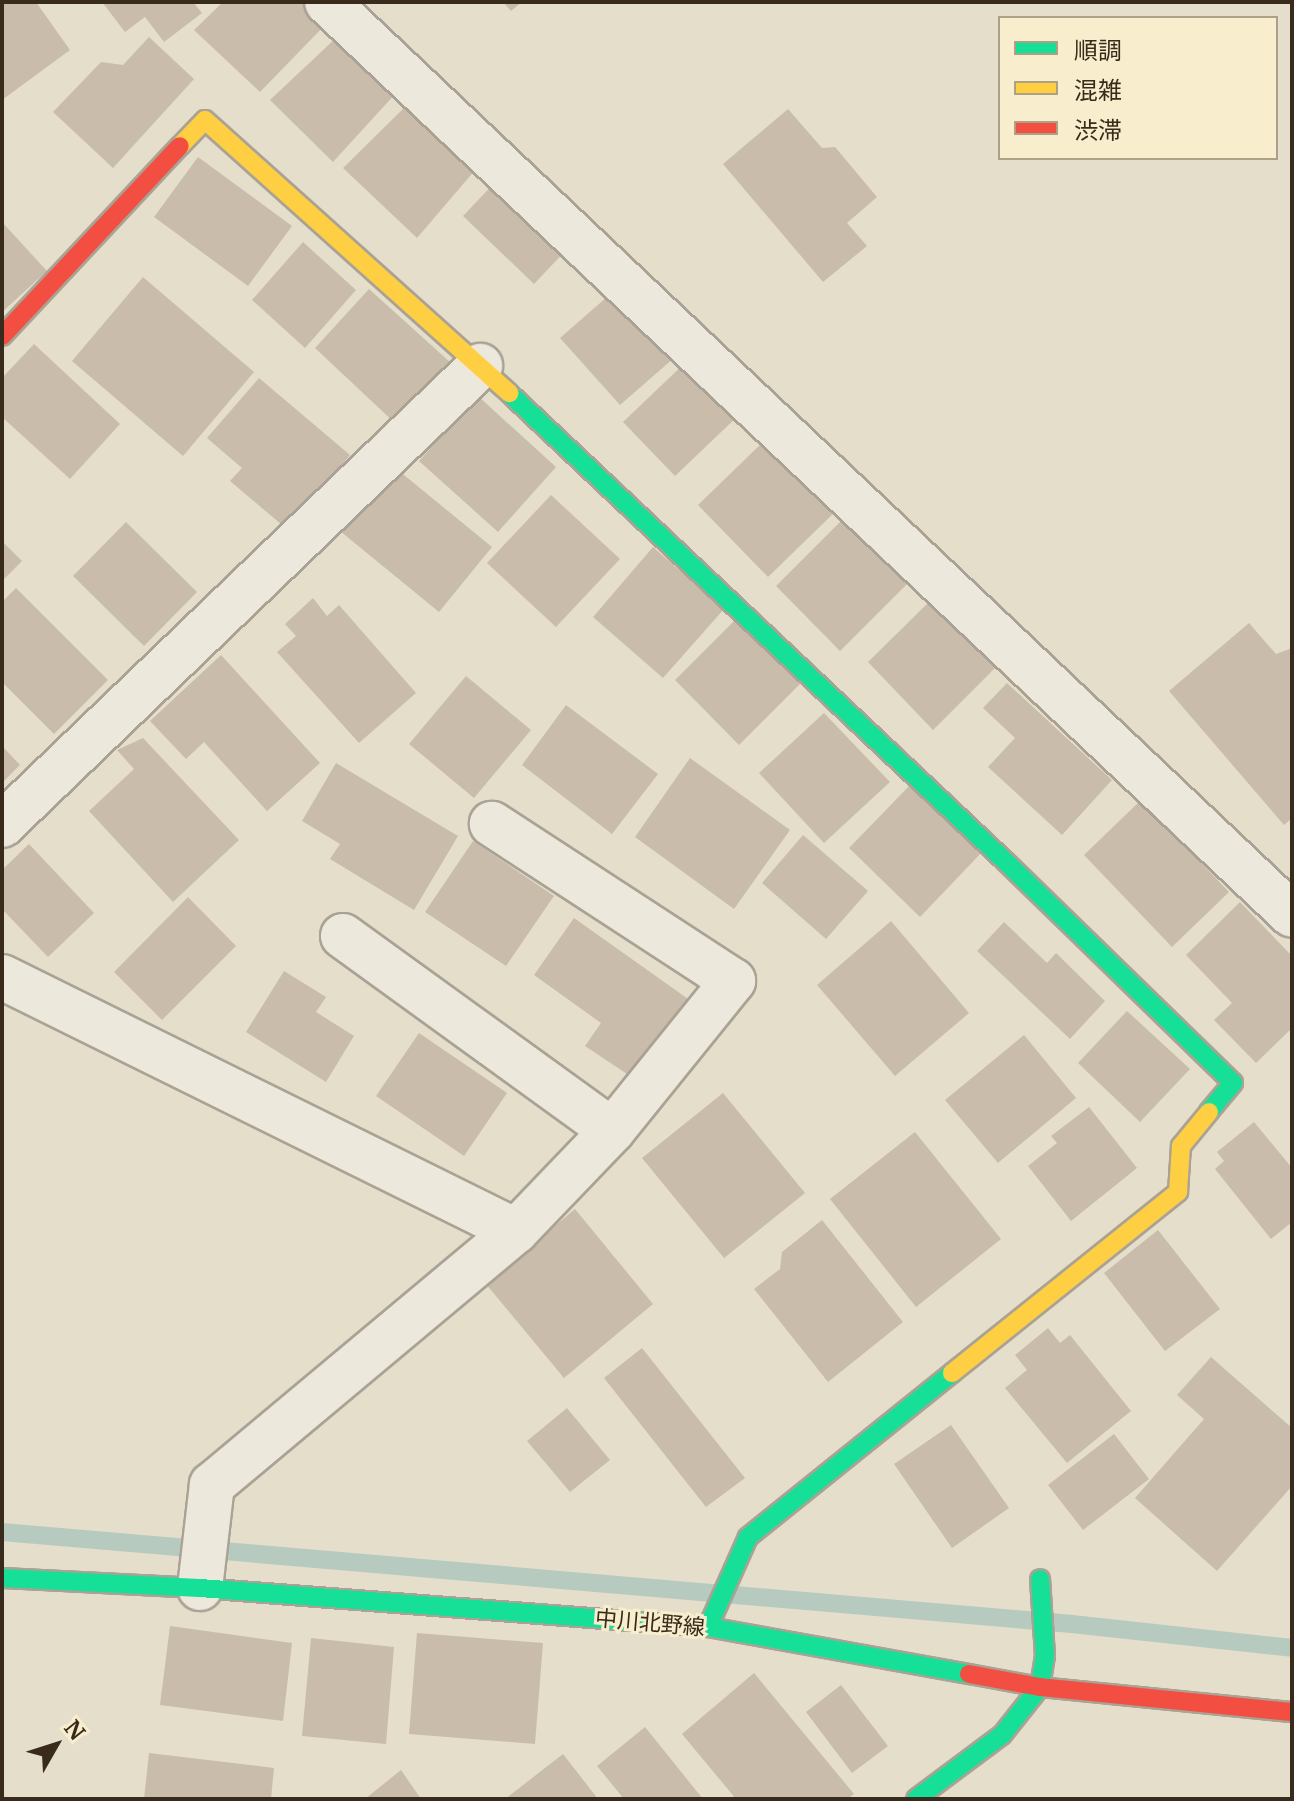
<!DOCTYPE html>
<meta charset="utf-8">
<style>
body{margin:0}
#map{position:relative;width:1294px;height:1801px;overflow:hidden;background:#e5deca;font-family:Merriweather,"Noto Sans JP",serif}
div>[style]{position:absolute}
.stream>*{height:18px;margin:-9px;padding:0 9px;transform-origin:9px;border-radius:9px;background:#b6cabf}
.building>*{inset:0;background:#cabcaa}
.roads{filter:drop-shadow(2px 0 #aaa294) drop-shadow(-2px 0 #aaa294) drop-shadow(0 2px #aaa294) drop-shadow(0 -2px #aaa294)}
.street>*{height:44px;margin:-22px;padding:0 22px;transform-origin:22px;border-radius:22px;background:#ede8dc}
.fast>*{height:18px;margin:-9px;padding:0 9px;transform-origin:9px;border-radius:9px;background:#16e098}
.slow>*{height:18px;margin:-9px;padding:0 9px;transform-origin:9px;border-radius:9px;background:#ffcf43}
.jam>*{height:18px;margin:-9px;padding:0 9px;transform-origin:9px;border-radius:9px;background:#f24e42}
span{translate:-50% -50%;white-space:nowrap;text-align:center;line-height:1.15;-webkit-text-stroke:6px #f8eece;paint-order:stroke}
.street-label{font-size:22px;color:#392b1b}
.frame{position:absolute;inset:0;border:4px solid #392b1b;pointer-events:none}
.legend{position:absolute;left:998px;top:16px;width:280px;height:144px;box-sizing:border-box;background:#f8eece;border:2px solid #aca086;margin:0;padding:10px 14px;list-style:none;font-size:24px;color:#392b1b}
.legend li{display:flex;align-items:center;gap:16px;height:40px}
.legend b{width:40px;border:2px solid #aca086}
.north{position:absolute;left:16px;top:1705px;width:80px;height:80px;-webkit-text-stroke:6px #f8eece;paint-order:stroke;rotate:51deg;font-size:22px;font-weight:700;line-height:32px;text-align:center;color:#392b1b}
.north::after{content:'';display:block;margin:auto;width:28px;height:36px;background:#392b1b;clip-path:polygon(50% 0,100% 100%,50% 72%,0 100%)}
</style>
<div id="map">
<div class="stream">
<div style="left:2px;top:1532px;width:1074px;rotate:4.91deg"></div>
<div style="left:1072px;top:1624px;width:221px;rotate:6.2deg"></div>
</div>
<div class="building">
<div style="clip-path:polygon(2px 2px,36px 2px,70px 50px,2px 100px)"></div>
<div style="clip-path:polygon(102px 2px,193px 2px,202px 13px,164px 42px,145px 17px,125px 32px)"></div>
<div style="clip-path:polygon(223px 2px,308px 2px,327px 23px,260px 92px,194px 30px)"></div>
<div style="clip-path:polygon(503px 2px,522px 2px,511px 11px)"></div>
<div style="clip-path:polygon(149px 37px,194px 79px,113px 168px,53px 112px,101px 62px,123px 65px)"></div>
<div style="clip-path:polygon(337px 37px,397px 92px,333px 162px,270px 100px)"></div>
<div style="clip-path:polygon(407px 105px,476px 169px,417px 238px,343px 168px)"></div>
<div style="clip-path:polygon(788px 109px,822px 148px,835px 147px,877px 197px,847px 223px,867px 246px,823px 282px,723px 164px)"></div>
<div style="clip-path:polygon(198px 157px,292px 226px,248px 286px,154px 217px)"></div>
<div style="clip-path:polygon(499px 178px,570px 246px,534px 284px,463px 216px)"></div>
<div style="clip-path:polygon(2px 222px,47px 271px,2px 312px)"></div>
<div style="clip-path:polygon(303px 242px,356px 290px,305px 348px,252px 300px)"></div>
<div style="clip-path:polygon(143px 277px,254px 372px,183px 456px,72px 361px)"></div>
<div style="clip-path:polygon(369px 289px,451px 363px,396px 424px,315px 348px)"></div>
<div style="clip-path:polygon(615px 290px,675px 357px,620px 405px,560px 338px)"></div>
<div style="clip-path:polygon(34px 344px,120px 424px,70px 479px,2px 417px,2px 378px)"></div>
<div style="clip-path:polygon(688px 360px,740px 414px,675px 476px,623px 422px)"></div>
<div style="clip-path:polygon(259px 378px,350px 455px,288px 530px,230px 481px,242px 468px,207px 438px)"></div>
<div style="clip-path:polygon(478px 396px,556px 467px,498px 532px,419px 461px)"></div>
<div style="clip-path:polygon(767px 438px,837px 510px,768px 577px,698px 505px)"></div>
<div style="clip-path:polygon(393px 466px,492px 547px,439px 612px,340px 531px)"></div>
<div style="clip-path:polygon(551px 495px,620px 559px,556px 627px,487px 563px)"></div>
<div style="clip-path:polygon(842px 520px,907px 584px,840px 651px,776px 586px)"></div>
<div style="clip-path:polygon(126px 522px,197px 592px,144px 646px,73px 576px)"></div>
<div style="clip-path:polygon(2px 541px,22px 561px,2px 581px)"></div>
<div style="clip-path:polygon(653px 547px,724px 609px,663px 678px,593px 617px)"></div>
<div style="clip-path:polygon(16px 588px,108px 680px,54px 734px,2px 682px,2px 602px)"></div>
<div style="clip-path:polygon(313px 598px,327px 616px,339px 605px,416px 693px,359px 743px,277px 652px,296px 636px,285px 624px)"></div>
<div style="clip-path:polygon(930px 601px,996px 667px,933px 730px,868px 662px)"></div>
<div style="clip-path:polygon(739px 616px,802px 682px,739px 745px,675px 680px)"></div>
<div style="clip-path:polygon(1249px 623px,1276px 654px,1292px 648px,1292px 818px,1284px 825px,1169px 691px)"></div>
<div style="clip-path:polygon(221px 655px,320px 763px,267px 811px,204px 742px,186px 759px,150px 721px)"></div>
<div style="clip-path:polygon(466px 676px,531px 730px,474px 798px,409px 744px)"></div>
<div style="clip-path:polygon(1007px 683px,1112px 780px,1062px 835px,988px 767px,1015px 738px,983px 708px)"></div>
<div style="clip-path:polygon(566px 705px,658px 774px,612px 834px,522px 765px)"></div>
<div style="clip-path:polygon(824px 713px,890px 782px,824px 843px,759px 773px)"></div>
<div style="clip-path:polygon(143px 738px,239px 840px,173px 902px,89px 811px,134px 769px,117px 750px)"></div>
<div style="clip-path:polygon(2px 746px,20px 765px,2px 783px)"></div>
<div style="clip-path:polygon(690px 758px,790px 830px,734px 909px,635px 837px)"></div>
<div style="clip-path:polygon(336px 763px,458px 836px,414px 910px,330px 859px,340px 844px,302px 821px)"></div>
<div style="clip-path:polygon(913px 782px,984px 850px,920px 917px,849px 848px)"></div>
<div style="clip-path:polygon(1141px 800px,1229px 892px,1172px 947px,1084px 855px)"></div>
<div style="clip-path:polygon(803px 835px,868px 891px,826px 939px,762px 883px)"></div>
<div style="clip-path:polygon(473px 841px,554px 896px,506px 966px,425px 912px)"></div>
<div style="clip-path:polygon(29px 844px,94px 913px,48px 957px,2px 909px,2px 870px)"></div>
<div style="clip-path:polygon(188px 897px,236px 946px,162px 1020px,114px 972px)"></div>
<div style="clip-path:polygon(1240px 902px,1292px 956px,1292px 1028px,1256px 1063px,1214px 1020px,1232px 1003px,1186px 955px)"></div>
<div style="clip-path:polygon(574px 918px,691px 1001px,636px 1080px,585px 1046px,601px 1023px,534px 975px)"></div>
<div style="clip-path:polygon(891px 921px,969px 1013px,895px 1076px,817px 985px)"></div>
<div style="clip-path:polygon(1004px 922px,1047px 963px,1056px 953px,1105px 1001px,1070px 1039px,977px 951px)"></div>
<div style="clip-path:polygon(284px 971px,326px 997px,316px 1012px,354px 1036px,326px 1082px,246px 1032px)"></div>
<div style="clip-path:polygon(1127px 1011px,1190px 1069px,1140px 1122px,1078px 1063px)"></div>
<div style="clip-path:polygon(419px 1033px,507px 1093px,464px 1156px,376px 1096px)"></div>
<div style="clip-path:polygon(1024px 1035px,1076px 1098px,998px 1163px,945px 1100px)"></div>
<div style="clip-path:polygon(723px 1093px,805px 1193px,724px 1258px,642px 1158px)"></div>
<div style="clip-path:polygon(1089px 1107px,1137px 1168px,1071px 1221px,1028px 1166px,1057px 1143px,1051px 1136px)"></div>
<div style="clip-path:polygon(1254px 1122px,1292px 1168px,1292px 1222px,1271px 1239px,1215px 1169px,1224px 1161px,1217px 1152px)"></div>
<div style="clip-path:polygon(915px 1132px,1001px 1239px,916px 1307px,830px 1199px)"></div>
<div style="clip-path:polygon(575px 1209px,653px 1304px,564px 1378px,486px 1284px)"></div>
<div style="clip-path:polygon(822px 1220px,903px 1322px,828px 1382px,754px 1289px,780px 1269px,782px 1252px)"></div>
<div style="clip-path:polygon(1158px 1230px,1220px 1309px,1165px 1351px,1104px 1273px)"></div>
<div style="clip-path:polygon(1048px 1328px,1060px 1343px,1070px 1335px,1131px 1411px,1067px 1463px,1005px 1388px,1027px 1370px,1015px 1355px)"></div>
<div style="clip-path:polygon(642px 1348px,745px 1478px,706px 1507px,604px 1378px)"></div>
<div style="clip-path:polygon(1211px 1357px,1292px 1428px,1292px 1486px,1217px 1571px,1135px 1498px,1204px 1419px,1177px 1395px)"></div>
<div style="clip-path:polygon(567px 1408px,610px 1460px,570px 1492px,527px 1441px)"></div>
<div style="clip-path:polygon(951px 1425px,1009px 1508px,952px 1548px,894px 1464px)"></div>
<div style="clip-path:polygon(1114px 1434px,1149px 1479px,1083px 1530px,1048px 1485px)"></div>
<div style="clip-path:polygon(170px 1626px,292px 1643px,283px 1721px,160px 1705px)"></div>
<div style="clip-path:polygon(417px 1633px,543px 1643px,535px 1744px,409px 1734px)"></div>
<div style="clip-path:polygon(311px 1638px,394px 1647px,386px 1744px,302px 1736px)"></div>
<div style="clip-path:polygon(754px 1673px,854px 1794px,847px 1799px,736px 1799px,682px 1734px)"></div>
<div style="clip-path:polygon(841px 1685px,888px 1746px,852px 1773px,806px 1712px)"></div>
<div style="clip-path:polygon(645px 1727px,703px 1799px,624px 1799px,597px 1766px)"></div>
<div style="clip-path:polygon(149px 1753px,274px 1768px,271px 1799px,144px 1799px)"></div>
<div style="clip-path:polygon(563px 1754px,598px 1799px,505px 1799px)"></div>
<div style="clip-path:polygon(401px 1770px,421px 1799px,365px 1799px)"></div>
</div>
<div class="roads">
<div class="street">
<div style="left:327px;top:2px;width:1328px;rotate:43.41deg"></div>
<div style="left:2px;top:825px;width:663px;rotate:-43.84deg"></div>
<div style="left:343px;top:936px;width:332px;rotate:35.9deg"></div>
<div style="left:2px;top:977px;width:573px;rotate:26.3deg"></div>
<div style="left:200px;top:1588px;width:104px;rotate:-83.4deg"></div>
<div style="left:212px;top:1485px;width:396px;rotate:-39.9deg"></div>
<div style="left:516px;top:1231px;width:139px;rotate:-46.2deg"></div>
<div style="left:612px;top:1131px;width:193px;rotate:-51.1deg"></div>
<div style="left:733px;top:981px;width:288px;rotate:-146.9deg"></div>
</div>
<div class="fast">
<div style="left:509px;top:393px;width:682px;rotate:43.34deg"></div>
<div style="left:1005px;top:861px;width:318px;rotate:44.2deg"></div>
<div style="left:1233px;top:1083px;width:38px;rotate:130deg"></div>
<div style="left:2px;top:1578px;width:198px;rotate:2.9deg"></div>
<div style="left:200px;top:1588px;width:509px;rotate:4.39deg"></div>
<div style="left:708px;top:1627px;width:265px;rotate:10.2deg"></div>
<div style="left:708px;top:1627px;width:98px;rotate:-66deg"></div>
<div style="left:748px;top:1537px;width:262px;rotate:-38.8deg"></div>
<div style="left:916px;top:1799px;width:107px;rotate:-36.7deg"></div>
<div style="left:1002px;top:1735px;width:61px;rotate:-51.6deg"></div>
<div style="left:1040px;top:1687px;width:31px;rotate:-81deg"></div>
<div style="left:1045px;top:1656px;width:77px;rotate:-93.7deg"></div>
</div>
<div class="slow">
<div style="left:180px;top:146px;width:36px;rotate:-46deg"></div>
<div style="left:205px;top:120px;width:409px;rotate:41.9deg"></div>
<div style="left:952px;top:1373px;width:290px;rotate:-38.7deg"></div>
<div style="left:1178px;top:1192px;width:46px;rotate:-86.3deg"></div>
<div style="left:1181px;top:1146px;width:44px;rotate:-50.5deg"></div>
</div>
<div class="jam">
<div style="left:2px;top:336px;width:260px;rotate:-46.9deg"></div>
<div style="left:969px;top:1674px;width:72px;rotate:10.4deg"></div>
<div style="left:1040px;top:1687px;width:253px;rotate:5.7deg"></div>
</div>
</div>
<div class="street-label">
<span style="left:650px;top:1623px;rotate:5deg">中川北野線</span>
</div>
<div class="frame"></div>
<ul class="legend">
<li><b style="height:10px;background:#16e098"></b>順調</li>
<li><b style="height:10px;background:#ffcf43"></b>混雑</li>
<li><b style="height:10px;background:#f24e42"></b>渋滞</li>
</ul>
<div class="north">N</div>
</div>
